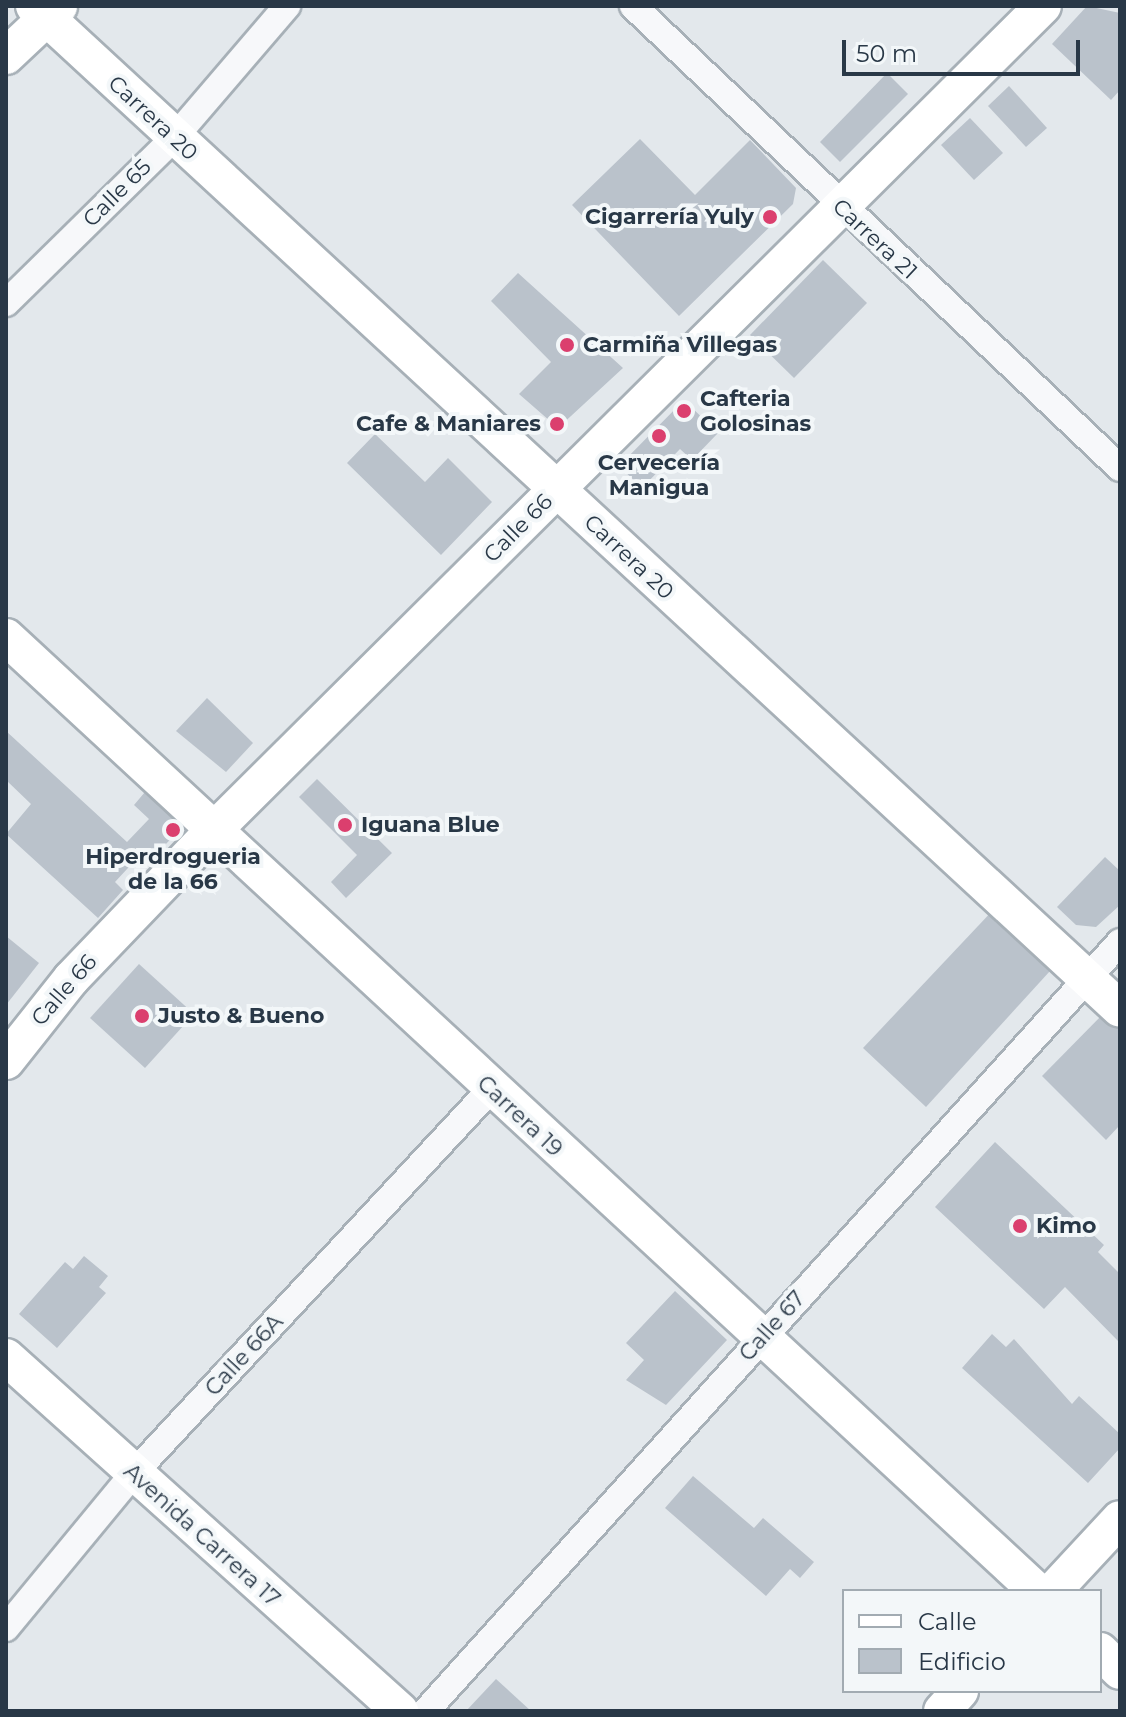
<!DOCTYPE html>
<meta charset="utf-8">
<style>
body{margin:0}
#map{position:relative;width:1126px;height:1717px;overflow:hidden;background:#e3e8ec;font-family:Montserrat,sans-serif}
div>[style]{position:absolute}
.building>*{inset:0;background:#bac2cb}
.roads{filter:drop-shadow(2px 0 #a7b0b7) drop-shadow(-2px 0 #a7b0b7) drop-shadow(0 2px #a7b0b7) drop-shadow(0 -2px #a7b0b7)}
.street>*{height:26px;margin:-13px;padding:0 13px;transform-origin:13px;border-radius:13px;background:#f7f8fa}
.secondary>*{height:36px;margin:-18px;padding:0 18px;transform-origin:18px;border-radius:18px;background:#fff}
.dots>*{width:22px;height:22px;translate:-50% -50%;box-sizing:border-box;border:4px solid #f3f7f9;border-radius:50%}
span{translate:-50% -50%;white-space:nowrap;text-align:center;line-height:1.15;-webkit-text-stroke:8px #f3f7f9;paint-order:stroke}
.street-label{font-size:22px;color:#293847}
.poi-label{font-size:22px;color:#293847;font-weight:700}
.right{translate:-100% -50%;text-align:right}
.left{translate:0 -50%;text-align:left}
.frame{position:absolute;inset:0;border:8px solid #293847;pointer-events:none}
.legend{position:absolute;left:842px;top:1589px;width:260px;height:104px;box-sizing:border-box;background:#f3f7f9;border:2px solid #a2abb2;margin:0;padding:10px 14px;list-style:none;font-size:24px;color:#293847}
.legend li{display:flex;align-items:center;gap:16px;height:40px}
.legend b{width:40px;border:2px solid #a2abb2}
.scale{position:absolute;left:842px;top:40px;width:238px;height:36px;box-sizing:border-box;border:4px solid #293847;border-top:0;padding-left:10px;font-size:24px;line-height:28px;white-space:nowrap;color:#293847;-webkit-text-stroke:6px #f3f7f9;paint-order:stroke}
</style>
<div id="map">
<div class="building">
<div style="clip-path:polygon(1087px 6px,1120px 13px,1120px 90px,1111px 100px,1052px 44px)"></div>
<div style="clip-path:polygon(887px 73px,908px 94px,840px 162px,820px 142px)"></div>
<div style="clip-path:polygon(1009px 86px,1047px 128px,1026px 147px,988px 106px)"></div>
<div style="clip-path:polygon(970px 118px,1003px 153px,974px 180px,941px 145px)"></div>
<div style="clip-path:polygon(640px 139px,695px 195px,750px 140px,796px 188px,793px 204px,679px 316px,572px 205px)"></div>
<div style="clip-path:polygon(823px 260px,867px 303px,794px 378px,750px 335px)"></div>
<div style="clip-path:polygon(518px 273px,623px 368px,558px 428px,519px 394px,551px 362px,491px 301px)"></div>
<div style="clip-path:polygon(684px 400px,718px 433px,692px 460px,680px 449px,642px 488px,619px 466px)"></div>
<div style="clip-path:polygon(375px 434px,425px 482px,448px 458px,492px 502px,441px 555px,347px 463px)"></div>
<div style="clip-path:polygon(207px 698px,253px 743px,226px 772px,176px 731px)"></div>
<div style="clip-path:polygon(6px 731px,127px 842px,149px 819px,134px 805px,145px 792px,182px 827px,148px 863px,140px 855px,115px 882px,123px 890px,98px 918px,6px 834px,31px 804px,6px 780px)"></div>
<div style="clip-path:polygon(317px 779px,392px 853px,346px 898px,331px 882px,357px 855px,299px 797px)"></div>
<div style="clip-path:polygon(1105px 857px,1120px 871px,1120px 905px,1096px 927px,1076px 925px,1057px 907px)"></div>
<div style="clip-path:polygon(995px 908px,1050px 971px,926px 1107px,863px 1048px)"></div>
<div style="clip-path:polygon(6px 936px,39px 963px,6px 1005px)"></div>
<div style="clip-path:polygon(139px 964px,194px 1014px,145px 1068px,90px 1018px)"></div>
<div style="clip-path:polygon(1104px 1013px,1120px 1028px,1120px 1125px,1106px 1140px,1042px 1076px)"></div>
<div style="clip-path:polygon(995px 1142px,1104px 1245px,1098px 1252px,1120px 1274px,1120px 1343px,1065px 1287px,1044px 1309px,935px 1207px)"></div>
<div style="clip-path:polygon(84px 1256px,108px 1276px,99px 1287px,106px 1293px,57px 1348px,19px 1314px,65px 1262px,73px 1269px)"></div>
<div style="clip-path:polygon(675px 1291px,727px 1340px,666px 1405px,626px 1380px,644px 1360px,626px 1343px)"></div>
<div style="clip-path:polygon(992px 1334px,1006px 1347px,1014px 1339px,1072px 1404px,1079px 1396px,1120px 1434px,1120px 1448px,1088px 1483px,962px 1368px)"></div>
<div style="clip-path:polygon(693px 1476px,754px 1528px,763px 1518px,814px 1562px,800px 1578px,790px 1569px,766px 1596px,665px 1508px)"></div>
<div style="clip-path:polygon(496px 1679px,531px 1711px,466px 1711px)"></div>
</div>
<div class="roads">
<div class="street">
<div style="left:633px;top:6px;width:671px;rotate:43.49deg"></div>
<div style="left:6px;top:303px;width:235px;rotate:-44.5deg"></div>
<div style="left:174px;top:138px;width:174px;rotate:-49.4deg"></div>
<div style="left:6px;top:1628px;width:200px;rotate:-50.5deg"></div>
<div style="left:133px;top:1474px;width:526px;rotate:-47.08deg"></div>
<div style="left:426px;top:1711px;width:1036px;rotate:-47.93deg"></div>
</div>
<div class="secondary">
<div style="left:34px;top:6px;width:1478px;rotate:42.72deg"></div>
<div style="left:6px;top:56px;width:73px;rotate:-43.3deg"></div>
<div style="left:6px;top:637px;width:1405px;rotate:42.78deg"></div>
<div style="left:6px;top:1061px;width:105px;rotate:-51.6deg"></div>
<div style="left:71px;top:979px;width:202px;rotate:-46.2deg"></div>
<div style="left:211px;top:833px;width:1173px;rotate:-44.83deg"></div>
<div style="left:6px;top:1357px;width:530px;rotate:41.94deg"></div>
<div style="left:1053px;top:1591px;width:98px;rotate:-47.1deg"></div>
<div style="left:1100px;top:1651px;width:28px;rotate:45deg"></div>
<div style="left:942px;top:1711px;width:27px;rotate:-48deg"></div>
</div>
</div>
<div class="dots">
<div style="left:770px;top:217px;background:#db3f6e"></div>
<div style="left:567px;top:345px;background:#db3f6e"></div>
<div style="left:684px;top:411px;background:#db3f6e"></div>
<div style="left:557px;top:424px;background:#db3f6e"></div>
<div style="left:659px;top:436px;background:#db3f6e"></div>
<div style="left:345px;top:825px;background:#db3f6e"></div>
<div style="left:173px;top:830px;background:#db3f6e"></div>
<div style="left:142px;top:1016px;background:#db3f6e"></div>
<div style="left:1020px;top:1226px;background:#db3f6e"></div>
</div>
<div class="street-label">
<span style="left:153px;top:118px;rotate:43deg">Carrera 20</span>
<span style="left:117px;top:193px;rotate:-45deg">Calle 65</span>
<span style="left:875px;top:239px;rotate:43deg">Carrera 21</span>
<span style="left:518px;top:528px;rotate:-45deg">Calle 66</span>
<span style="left:629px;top:557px;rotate:43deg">Carrera 20</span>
<span style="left:64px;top:990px;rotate:-49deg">Calle 66</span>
<span style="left:520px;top:1116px;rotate:43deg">Carrera 19</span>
<span style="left:772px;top:1326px;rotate:-48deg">Calle 67</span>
<span style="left:244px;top:1355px;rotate:-47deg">Calle 66A</span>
<span style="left:202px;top:1535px;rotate:42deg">Avenida Carrera 17</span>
</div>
<div class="poi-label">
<span class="right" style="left:754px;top:217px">Cigarrería Yuly</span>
<span class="left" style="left:583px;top:345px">Carmiña Villegas</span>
<span class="left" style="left:700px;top:411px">Cafteria<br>Golosinas</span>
<span class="right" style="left:541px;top:424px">Cafe &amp; Maniares</span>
<span style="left:659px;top:475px">Cervecería<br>Manigua</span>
<span class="left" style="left:361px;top:825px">Iguana Blue</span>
<span style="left:173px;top:869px">Hiperdrogueria<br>de la 66</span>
<span class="left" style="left:158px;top:1016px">Justo &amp; Bueno</span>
<span class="left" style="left:1036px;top:1226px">Kimo</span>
</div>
<div class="frame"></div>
<ul class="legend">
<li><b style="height:10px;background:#fff"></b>Calle</li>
<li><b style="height:22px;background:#bac2cb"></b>Edificio</li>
</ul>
<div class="scale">50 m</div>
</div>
